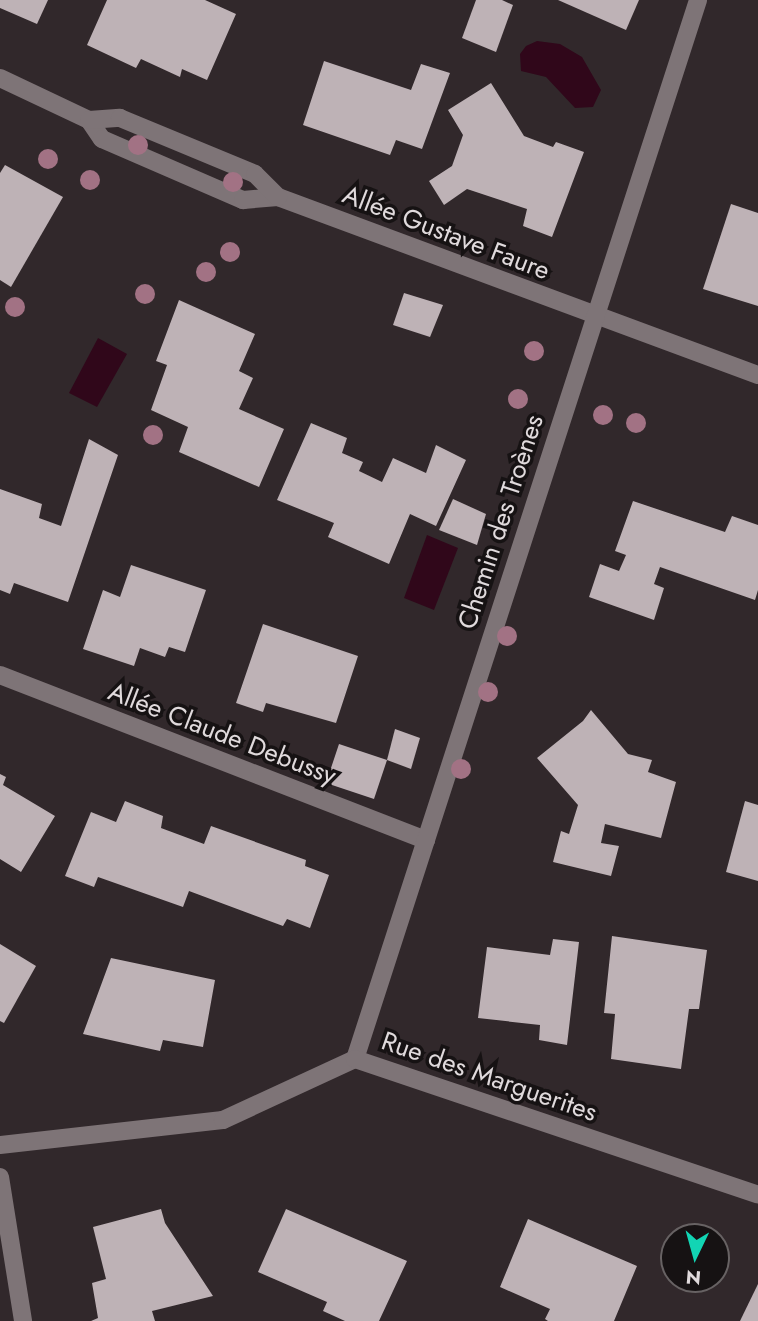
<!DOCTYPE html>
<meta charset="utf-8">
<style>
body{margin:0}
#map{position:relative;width:758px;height:1321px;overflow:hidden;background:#31282b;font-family:Jost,sans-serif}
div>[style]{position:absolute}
.water>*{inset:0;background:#30071a}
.building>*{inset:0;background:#beb2b6}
.minor>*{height:18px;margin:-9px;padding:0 9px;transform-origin:9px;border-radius:9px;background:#7e7477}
.trees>*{width:20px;height:20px;margin:-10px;border-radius:50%;background:#a27284}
span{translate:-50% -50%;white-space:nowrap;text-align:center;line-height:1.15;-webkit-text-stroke:7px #161213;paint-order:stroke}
.street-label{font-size:26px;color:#e0dadc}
.north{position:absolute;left:660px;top:1223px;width:70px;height:70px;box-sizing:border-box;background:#161213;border:2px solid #676263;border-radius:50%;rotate:185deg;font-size:19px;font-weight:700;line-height:28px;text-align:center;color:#e0dadc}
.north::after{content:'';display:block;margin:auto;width:24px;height:32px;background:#12d5b4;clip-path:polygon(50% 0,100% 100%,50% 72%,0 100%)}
</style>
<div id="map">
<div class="water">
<div style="clip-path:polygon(537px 41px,560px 44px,582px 57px,601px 90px,593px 107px,575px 108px,546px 77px,521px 71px,520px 54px,526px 46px)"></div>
<div style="clip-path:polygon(98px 338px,127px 354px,97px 407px,69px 393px)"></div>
<div style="clip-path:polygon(427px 535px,458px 548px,434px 610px,404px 598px)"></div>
</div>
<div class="building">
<div style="clip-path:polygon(0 0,48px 0,37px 24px,0 8px)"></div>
<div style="clip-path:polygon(107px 0,205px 0,236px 14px,207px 80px,182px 69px,180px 77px,141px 59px,136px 68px,87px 45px)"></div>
<div style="clip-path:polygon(476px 0,502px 0,513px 5px,496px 52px,462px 38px)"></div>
<div style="clip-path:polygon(558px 0,639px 0,626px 30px)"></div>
<div style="clip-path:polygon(324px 61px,411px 90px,421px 64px,450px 73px,422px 149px,396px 140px,390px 155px,303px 125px)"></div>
<div style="clip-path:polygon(491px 83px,524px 136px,553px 147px,556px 142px,584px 152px,552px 237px,523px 226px,527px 209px,467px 189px,444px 205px,429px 181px,452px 166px,463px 135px,448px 110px)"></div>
<div style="clip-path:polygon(5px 165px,63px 197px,11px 287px,0 280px,0 173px)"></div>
<div style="clip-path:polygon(731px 204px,758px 213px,758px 306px,703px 289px)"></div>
<div style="clip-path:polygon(404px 293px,443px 305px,430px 337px,393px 325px)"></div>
<div style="clip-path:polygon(179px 300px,255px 334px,239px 371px,253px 378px,239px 409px,284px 429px,259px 487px,179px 452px,188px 427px,151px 410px,167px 365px,156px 361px)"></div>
<div style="clip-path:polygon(311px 423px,347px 438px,342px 453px,363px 462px,359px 471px,382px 482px,393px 458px,426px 473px,436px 445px,466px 460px,436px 526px,410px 514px,389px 564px,328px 537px,334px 523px,277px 500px)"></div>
<div style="clip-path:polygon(89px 439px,118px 455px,68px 602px,14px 583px,10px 594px,0 590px,0 489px,42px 504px,39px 518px,61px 526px)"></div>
<div style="clip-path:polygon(453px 499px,486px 514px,477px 545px,439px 530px)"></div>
<div style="clip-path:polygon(633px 501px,725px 532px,732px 516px,758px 525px,758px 590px,755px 600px,660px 567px,654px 584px,664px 588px,654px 620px,589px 597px,600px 564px,619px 571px,626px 555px,615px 551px)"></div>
<div style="clip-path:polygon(131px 565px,206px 590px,185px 652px,169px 647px,165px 657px,140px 648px,134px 666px,83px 649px,103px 590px,120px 597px)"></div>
<div style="clip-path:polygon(263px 624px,358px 656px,336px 723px,266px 703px,263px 712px,236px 703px)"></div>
<div style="clip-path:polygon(591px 710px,628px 754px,652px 760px,648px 772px,676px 782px,661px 838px,605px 824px,601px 843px,619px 846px,611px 876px,553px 862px,561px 831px,569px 834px,578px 805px,537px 758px,583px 721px)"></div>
<div style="clip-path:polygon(395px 729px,420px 738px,411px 769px,387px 760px)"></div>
<div style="clip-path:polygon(339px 744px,387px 760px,374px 799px,326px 783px)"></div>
<div style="clip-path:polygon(0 774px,6px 777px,3px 785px,55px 816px,21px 872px,0 859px)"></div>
<div style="clip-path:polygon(125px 801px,163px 816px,161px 828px,204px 844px,211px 826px,306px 860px,305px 866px,329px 875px,310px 928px,287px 919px,283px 926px,189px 891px,183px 907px,98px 877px,94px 887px,65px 876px,91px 812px,116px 822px)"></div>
<div style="clip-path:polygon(745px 801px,758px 805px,758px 881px,726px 872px)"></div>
<div style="clip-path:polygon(612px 936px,707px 950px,699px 1009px,689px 1009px,681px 1069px,611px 1059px,615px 1014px,604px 1013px)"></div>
<div style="clip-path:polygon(553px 939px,579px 942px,567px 1045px,539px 1040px,540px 1025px,478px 1018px,487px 947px,550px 955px)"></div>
<div style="clip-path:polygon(0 944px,36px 966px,4px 1023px,0 1021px)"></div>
<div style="clip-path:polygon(111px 958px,215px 980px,203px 1047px,163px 1040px,160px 1051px,83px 1034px)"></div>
<div style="clip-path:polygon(161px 1209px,165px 1223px,213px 1296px,152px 1311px,155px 1321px,91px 1321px,98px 1318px,92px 1283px,106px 1279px,93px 1227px)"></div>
<div style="clip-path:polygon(286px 1209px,407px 1261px,379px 1321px,345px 1321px,323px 1311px,327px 1302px,258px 1272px)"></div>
<div style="clip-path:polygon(528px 1219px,637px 1266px,614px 1321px,548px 1321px,545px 1319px,550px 1309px,500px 1287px)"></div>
<div style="clip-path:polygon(758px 1284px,758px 1321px,740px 1321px)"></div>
</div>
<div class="minor">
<div style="left:0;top:78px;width:98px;rotate:25.3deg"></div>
<div style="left:89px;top:120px;width:23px;rotate:56deg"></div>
<div style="left:102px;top:139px;width:154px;rotate:23.4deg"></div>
<div style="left:243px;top:200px;width:35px;rotate:-5deg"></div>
<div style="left:278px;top:197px;width:512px;rotate:20.35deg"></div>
<div style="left:89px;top:120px;width:31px;rotate:-4deg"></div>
<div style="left:120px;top:118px;width:146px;rotate:22.5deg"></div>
<div style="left:255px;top:174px;width:33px;rotate:45deg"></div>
<div style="left:0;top:675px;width:457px;rotate:21.2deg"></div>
<div style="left:355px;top:1059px;width:1113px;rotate:-72.05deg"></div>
<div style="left:0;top:1145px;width:224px;rotate:-6.4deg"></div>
<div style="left:223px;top:1120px;width:145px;rotate:-24.8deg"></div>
<div style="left:355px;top:1059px;width:425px;rotate:18.6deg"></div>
<div style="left:0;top:1177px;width:146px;rotate:80.9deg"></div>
</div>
<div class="trees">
<div style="left:138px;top:145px"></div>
<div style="left:48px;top:159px"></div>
<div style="left:90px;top:180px"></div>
<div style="left:233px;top:182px"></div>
<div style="left:230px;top:252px"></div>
<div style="left:206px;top:272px"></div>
<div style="left:145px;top:294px"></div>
<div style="left:15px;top:307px"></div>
<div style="left:534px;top:351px"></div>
<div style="left:518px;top:399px"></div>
<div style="left:603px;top:415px"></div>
<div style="left:636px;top:423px"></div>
<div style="left:153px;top:435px"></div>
<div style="left:507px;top:636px"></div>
<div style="left:488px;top:692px"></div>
<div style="left:461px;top:769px"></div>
</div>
<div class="street-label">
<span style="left:446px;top:233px;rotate:21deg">Allée Gustave Faure</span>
<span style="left:501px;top:522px;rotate:-72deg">Chemin des Troènes</span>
<span style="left:222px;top:734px;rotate:21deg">Allée Claude Debussy</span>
<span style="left:489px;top:1077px;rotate:19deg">Rue des Marguerites</span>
</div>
<div class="north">N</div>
</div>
